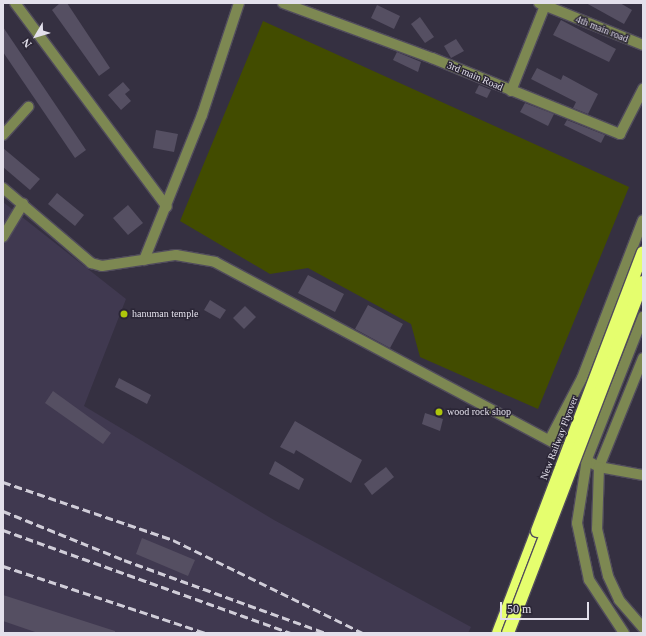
<!DOCTYPE html>
<style>
body{margin:0}
#map{position:relative;width:646px;height:636px;overflow:hidden;background:#353041;font-family:Georgia,serif}
div>[style]{position:absolute}
.built>*{inset:0;background:#403950}
.green>*{inset:0;background:#424c00}
.building>*{inset:0;background:#554f62}
.roads{filter:drop-shadow(1px 0 #514c5c) drop-shadow(-1px 0 #514c5c) drop-shadow(0 1px #514c5c) drop-shadow(0 -1px #514c5c)}
.minor>*{height:10px;margin:-5px;padding:0 5px;transform-origin:5px;border-radius:5px;background:#7d8852}
.highway>*{height:12px;margin:-6px;padding:0 6px;transform-origin:6px;border-radius:6px;background:#e5fe6e}
.rail>*{height:3px;margin-top:-1.5px;transform-origin:0;background:repeating-linear-gradient(90deg,#d0cdd8 0 8px,transparent 0 12px)}
.bridges{filter:drop-shadow(1px 0 #514c5c) drop-shadow(-1px 0 #514c5c) drop-shadow(0 1px #514c5c) drop-shadow(0 -1px #514c5c)}
.highway-bridge>*{height:12px;margin:-6px;padding:0 6px;transform-origin:6px;border-radius:6px;background:#e5fe6e}
.dots>*{width:11px;height:11px;translate:-50% -50%;box-sizing:border-box;border:2px solid #2b2636;border-radius:50%}
span{translate:-50% -50%;white-space:nowrap;text-align:center;line-height:1.15;-webkit-text-stroke:3px #2b2636;paint-order:stroke}
.street-label{font-size:10px;color:#e3e0eb}
.poi-label{font-size:10px;color:#e3e0eb}
.left{translate:0 -50%;text-align:left}
.frame{position:absolute;inset:0;border:4px solid #e3e0eb;pointer-events:none}
.north{position:absolute;left:16px;top:16px;width:40px;height:40px;-webkit-text-stroke:3px #2b2636;paint-order:stroke;rotate:232deg;font-size:11px;font-weight:700;line-height:16px;text-align:center;color:#e3e0eb}
.north::after{content:'';display:block;margin:auto;width:14px;height:18px;background:#e3e0eb;clip-path:polygon(50% 0,100% 100%,50% 72%,0 100%)}
.scale{position:absolute;left:500px;top:602px;width:89px;height:18px;box-sizing:border-box;border:2px solid #e3e0eb;border-top:0;padding-left:5px;font-size:12px;line-height:14px;white-space:nowrap;color:#e3e0eb;-webkit-text-stroke:3px #2b2636;paint-order:stroke}
</style>
<div id="map">
<div class="built">
<div style="clip-path:polygon(3px 202px,126px 299px,84px 406px,274px 520px,471px 627px,468px 633px,3px 633px)"></div>
</div>
<div class="green">
<div style="clip-path:polygon(263px 21px,629px 187px,538px 409px,420px 357px,411px 324px,308px 268px,270px 274px,180px 221px)"></div>
</div>
<div class="building">
<div style="clip-path:polygon(60px 3px,67px 3px,110px 68px,99px 76px,52px 10px)"></div>
<div style="clip-path:polygon(586px 3px,620px 3px,632px 10px,624px 24px)"></div>
<div style="clip-path:polygon(377px 5px,400px 16px,394px 29px,371px 18px)"></div>
<div style="clip-path:polygon(420px 17px,434px 37px,425px 43px,411px 24px)"></div>
<div style="clip-path:polygon(561px 20px,616px 49px,609px 62px,553px 35px)"></div>
<div style="clip-path:polygon(3px 27px,86px 150px,75px 158px,3px 52px)"></div>
<div style="clip-path:polygon(456px 39px,464px 51px,451px 58px,444px 46px)"></div>
<div style="clip-path:polygon(397px 52px,421px 62px,418px 72px,393px 60px)"></div>
<div style="clip-path:polygon(537px 68px,561px 80px,563px 75px,598px 94px,588px 114px,573px 108px,576px 102px,531px 79px)"></div>
<div style="clip-path:polygon(123px 82px,130px 90px,125px 94px,131px 101px,121px 110px,108px 95px)"></div>
<div style="clip-path:polygon(479px 85px,491px 90px,487px 98px,475px 93px)"></div>
<div style="clip-path:polygon(525px 103px,554px 114px,548px 126px,520px 112px)"></div>
<div style="clip-path:polygon(567px 120px,605px 135px,601px 143px,564px 125px)"></div>
<div style="clip-path:polygon(156px 130px,178px 134px,174px 152px,153px 148px)"></div>
<div style="clip-path:polygon(3px 148px,40px 179px,30px 190px,3px 167px)"></div>
<div style="clip-path:polygon(57px 193px,84px 215px,75px 226px,48px 204px)"></div>
<div style="clip-path:polygon(128px 205px,143px 223px,128px 235px,113px 218px)"></div>
<div style="clip-path:polygon(308px 275px,344px 294px,335px 312px,298px 293px)"></div>
<div style="clip-path:polygon(210px 300px,226px 310px,220px 319px,204px 310px)"></div>
<div style="clip-path:polygon(368px 305px,403px 324px,390px 348px,355px 329px)"></div>
<div style="clip-path:polygon(245px 306px,256px 317px,244px 329px,233px 318px)"></div>
<div style="clip-path:polygon(119px 378px,151px 395px,147px 404px,115px 387px)"></div>
<div style="clip-path:polygon(53px 391px,111px 433px,103px 444px,45px 403px)"></div>
<div style="clip-path:polygon(425px 413px,443px 419px,440px 431px,422px 424px)"></div>
<div style="clip-path:polygon(295px 421px,362px 460px,351px 483px,296px 450px,294px 454px,280px 447px)"></div>
<div style="clip-path:polygon(275px 461px,304px 479px,299px 490px,269px 474px)"></div>
<div style="clip-path:polygon(386px 467px,394px 477px,372px 495px,364px 484px)"></div>
<div style="clip-path:polygon(142px 538px,195px 560px,188px 576px,136px 554px)"></div>
<div style="clip-path:polygon(3px 595px,115px 631px,115px 633px,38px 633px,3px 621px)"></div>
</div>
<div class="roads">
<div class="minor">
<div style="left:15px;top:3px;width:254px;rotate:53.3deg"></div>
<div style="left:283px;top:3px;width:159px;rotate:20.3deg"></div>
<div style="left:432px;top:58px;width:203px;rotate:22deg"></div>
<div style="left:620px;top:134px;width:51px;rotate:-62.9deg"></div>
<div style="left:539px;top:3px;width:112px;rotate:22deg"></div>
<div style="left:511px;top:91px;width:95px;rotate:-68.3deg"></div>
<div style="left:3px;top:135px;width:38px;rotate:-48deg"></div>
<div style="left:3px;top:188px;width:116px;rotate:40.4deg"></div>
<div style="left:91px;top:263px;width:11px;rotate:15deg"></div>
<div style="left:102px;top:266px;width:75px;rotate:-8.5deg"></div>
<div style="left:176px;top:255px;width:40px;rotate:10deg"></div>
<div style="left:215px;top:262px;width:435px;rotate:28.1deg"></div>
<div style="left:599px;top:467px;width:45px;rotate:10.3deg"></div>
<div style="left:3px;top:237px;width:39px;rotate:-59deg"></div>
<div style="left:144px;top:260px;width:156px;rotate:-68.2deg"></div>
<div style="left:202px;top:115px;width:118px;rotate:-71.7deg"></div>
<div style="left:643px;top:358px;width:118px;rotate:112deg"></div>
<div style="left:599px;top:467px;width:62px;rotate:91.8deg"></div>
<div style="left:597px;top:529px;width:48px;rotate:76.8deg"></div>
<div style="left:608px;top:576px;width:26px;rotate:65deg"></div>
<div style="left:619px;top:600px;width:37px;rotate:49deg"></div>
<div style="left:550px;top:439px;width:69px;rotate:-62.3deg"></div>
<div style="left:582px;top:378px;width:169px;rotate:-68.9deg"></div>
<div style="left:624px;top:633px;width:64px;rotate:-123.4deg"></div>
<div style="left:589px;top:580px;width:58px;rotate:-101.9deg"></div>
<div style="left:577px;top:523px;width:65px;rotate:-81.1deg"></div>
<div style="left:587px;top:459px;width:153px;rotate:-68.5deg"></div>
</div>
<div class="highway">
<div style="left:498px;top:633px;width:109px;rotate:-69.1deg"></div>
</div>
</div>
<div class="rail">
<div style="left:3px;top:482px;width:180px;rotate:18.8deg"></div>
<div style="left:173px;top:540px;width:212px;rotate:26.1deg"></div>
<div style="left:3px;top:511px;width:131px;rotate:22deg"></div>
<div style="left:124px;top:560px;width:215px;rotate:19.9deg"></div>
<div style="left:3px;top:530px;width:306px;rotate:19.7deg"></div>
<div style="left:3px;top:566px;width:213px;rotate:18.3deg"></div>
</div>
<div class="bridges">
<div class="highway-bridge">
<div style="left:537px;top:531px;width:298px;rotate:-69.2deg"></div>
<div style="left:508px;top:633px;width:376px;rotate:-69deg"></div>
</div>
</div>
<div class="dots">
<div style="left:124px;top:314px;background:#aec60b"></div>
<div style="left:439px;top:412px;background:#aec60b"></div>
</div>
<div class="street-label">
<span style="left:602px;top:29px;rotate:22deg">4th main road</span>
<span style="left:475px;top:76px;rotate:23deg">3rd main Road</span>
<span style="left:559px;top:438px;rotate:-69deg">New Railway Flyover</span>
</div>
<div class="poi-label">
<span class="left" style="left:132px;top:314px">hanuman temple</span>
<span class="left" style="left:447px;top:412px">wood rock shop</span>
</div>
<div class="frame"></div>
<div class="north">N</div>
<div class="scale">50 m</div>
</div>
